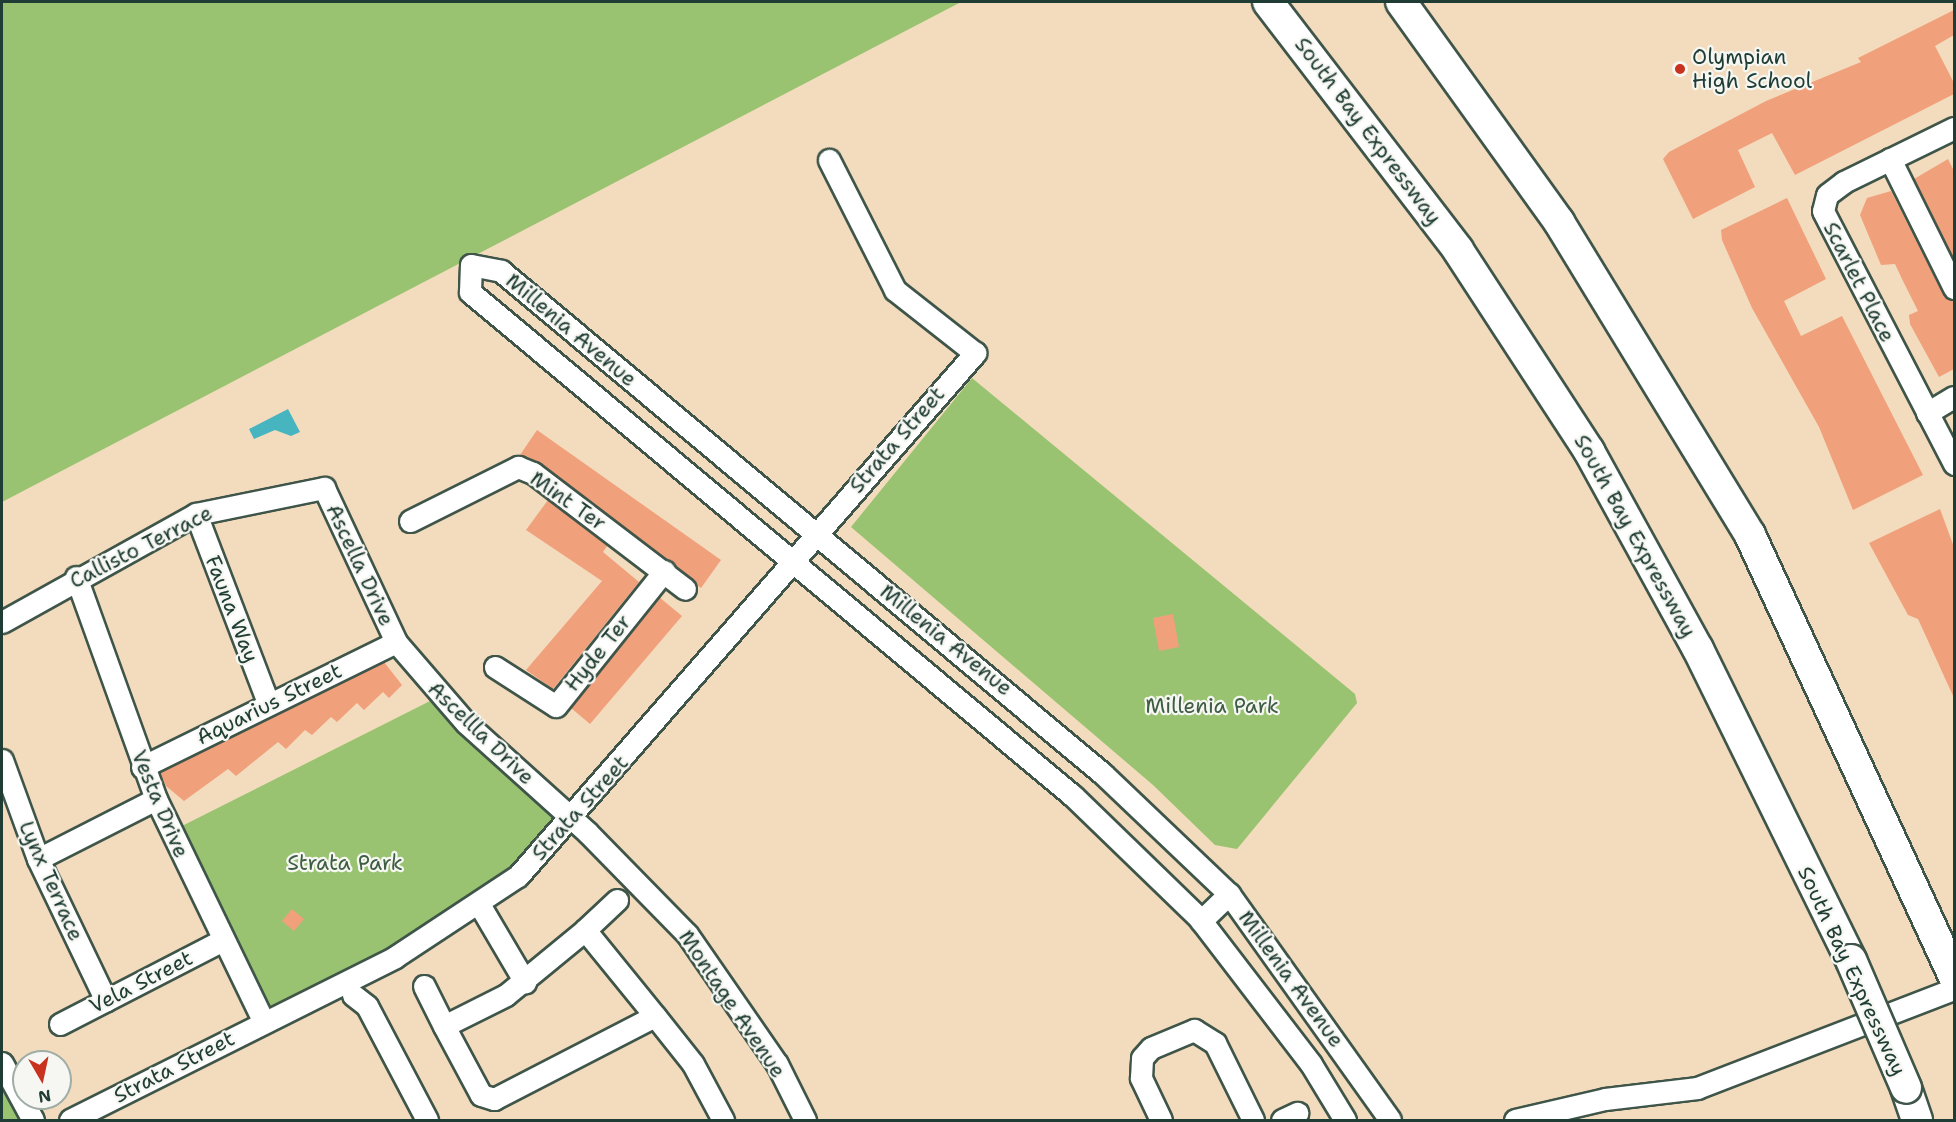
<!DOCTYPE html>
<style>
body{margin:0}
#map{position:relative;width:1956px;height:1122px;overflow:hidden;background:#f2dcbd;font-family:"Shantell Sans",sans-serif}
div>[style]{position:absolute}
.green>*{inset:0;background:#99c370}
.water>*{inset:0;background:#47b5c0}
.building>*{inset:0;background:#f1a07c}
.roads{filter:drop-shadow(2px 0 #3f5549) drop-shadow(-2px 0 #3f5549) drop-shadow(0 2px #3f5549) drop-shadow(0 -2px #3f5549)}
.minor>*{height:21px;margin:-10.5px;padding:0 10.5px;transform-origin:10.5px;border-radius:10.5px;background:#fff}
.highway>*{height:30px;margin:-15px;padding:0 15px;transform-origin:15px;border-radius:15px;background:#fff}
.bridges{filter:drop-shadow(2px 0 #3f5549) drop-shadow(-2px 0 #3f5549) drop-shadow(0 2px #3f5549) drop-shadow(0 -2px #3f5549)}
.highway-bridge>*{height:30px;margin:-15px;padding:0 15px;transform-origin:15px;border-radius:15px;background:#fff}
.dots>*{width:16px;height:16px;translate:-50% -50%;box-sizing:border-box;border:3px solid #f6f6f2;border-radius:50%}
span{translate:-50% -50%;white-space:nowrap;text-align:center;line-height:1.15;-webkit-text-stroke:4.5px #f6f6f2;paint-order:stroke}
.poi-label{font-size:21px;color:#1f3d34}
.left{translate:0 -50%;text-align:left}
.street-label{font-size:21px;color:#1f3d34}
.park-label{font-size:21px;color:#3e5e43}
.frame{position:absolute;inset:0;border:3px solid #1f3d34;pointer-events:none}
.north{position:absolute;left:12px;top:1050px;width:60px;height:60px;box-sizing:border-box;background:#f6f6f2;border:2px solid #a0aca6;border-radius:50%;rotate:171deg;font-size:16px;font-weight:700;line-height:24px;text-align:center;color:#1f3d34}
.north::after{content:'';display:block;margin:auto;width:21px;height:27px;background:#c8321e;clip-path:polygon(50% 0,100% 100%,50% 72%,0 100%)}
</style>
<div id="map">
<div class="green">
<div style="clip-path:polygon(2px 2px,961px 2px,2px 502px)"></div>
<div style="clip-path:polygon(972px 378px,1355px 694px,1357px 703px,1237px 849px,1215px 845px,1153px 785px,851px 527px)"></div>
<div style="clip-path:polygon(440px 696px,571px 819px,518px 876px,264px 1022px,170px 832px)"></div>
<div style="clip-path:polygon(2px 1062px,33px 1120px,2px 1120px)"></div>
</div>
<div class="water">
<div style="clip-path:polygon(288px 409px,300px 432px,291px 436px,275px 430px,254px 439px,249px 429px)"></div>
</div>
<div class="building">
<div style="clip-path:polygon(1954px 10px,1954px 35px,1935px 46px,1954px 83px,1954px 94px,1795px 175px,1772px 133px,1738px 150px,1755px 187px,1693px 219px,1663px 159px,1669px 152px,1766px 101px,1861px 62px,1858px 58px)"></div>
<div style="clip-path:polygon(1948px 159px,1954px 171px,1954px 260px,1914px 179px)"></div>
<div style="clip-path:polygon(1891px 191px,1943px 294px,1954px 301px,1954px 369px,1939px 377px,1910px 324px,1909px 315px,1918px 311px,1902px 279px,1895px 264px,1881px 265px,1860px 215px,1867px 198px)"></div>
<div style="clip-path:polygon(1787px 198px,1826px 279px,1784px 301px,1801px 336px,1842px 316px,1923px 475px,1853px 510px,1819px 427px,1752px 308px,1722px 240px,1721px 230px)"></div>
<div style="clip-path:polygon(537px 430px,721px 560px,701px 588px,541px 463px,520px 455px)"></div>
<div style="clip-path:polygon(548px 500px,607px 546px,603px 552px,639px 582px,553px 689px,526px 670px,602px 581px,526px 530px)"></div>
<div style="clip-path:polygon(1940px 509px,1954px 547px,1954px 698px,1918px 619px,1908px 615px,1869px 543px)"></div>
<div style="clip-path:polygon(659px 597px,682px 616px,590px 724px,571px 708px)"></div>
<div style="clip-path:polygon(1173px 614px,1179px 647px,1159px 651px,1153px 618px)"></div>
<div style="clip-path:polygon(384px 662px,402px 685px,389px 698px,383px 692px,364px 710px,357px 703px,337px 722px,331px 717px,312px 735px,305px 730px,286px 749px,278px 742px,236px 776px,228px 769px,184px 801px,166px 786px,160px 772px)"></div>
<div style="clip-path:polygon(292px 909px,304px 919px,294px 931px,282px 921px)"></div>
</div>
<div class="roads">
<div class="minor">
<div style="left:1954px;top:128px;width:123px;rotate:153.9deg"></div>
<div style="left:1844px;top:182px;width:21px;rotate:143deg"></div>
<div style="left:1827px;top:195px;width:16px;rotate:104deg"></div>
<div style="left:1823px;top:211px;width:285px;rotate:62.6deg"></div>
<div style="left:1890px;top:159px;width:144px;rotate:63.6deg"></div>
<div style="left:1927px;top:413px;width:31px;rotate:-31deg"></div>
<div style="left:196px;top:514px;width:202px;rotate:69.1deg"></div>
<div style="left:410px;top:521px;width:121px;rotate:-26.6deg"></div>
<div style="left:518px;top:467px;width:16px;rotate:22deg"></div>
<div style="left:533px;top:473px;width:191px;rotate:37.3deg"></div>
<div style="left:76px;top:577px;width:236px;rotate:70.2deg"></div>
<div style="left:156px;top:799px;width:248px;rotate:64.2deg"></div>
<div style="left:2px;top:622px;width:222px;rotate:-29.1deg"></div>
<div style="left:196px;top:514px;width:131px;rotate:-11.5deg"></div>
<div style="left:324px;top:488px;width:170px;rotate:64.9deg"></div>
<div style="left:396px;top:642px;width:107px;rotate:49.2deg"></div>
<div style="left:466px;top:723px;width:164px;rotate:42deg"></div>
<div style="left:588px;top:833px;width:141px;rotate:45.6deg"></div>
<div style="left:687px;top:934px;width:158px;rotate:55.3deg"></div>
<div style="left:777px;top:1064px;width:63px;rotate:63.4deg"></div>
<div style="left:495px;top:667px;width:72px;rotate:32.6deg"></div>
<div style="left:556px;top:706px;width:173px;rotate:-51.3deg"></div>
<div style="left:2px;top:760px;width:105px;rotate:70deg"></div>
<div style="left:38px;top:859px;width:157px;rotate:64.4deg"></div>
<div style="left:142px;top:767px;width:283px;rotate:-26.2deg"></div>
<div style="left:38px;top:859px;width:132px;rotate:-27deg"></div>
<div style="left:479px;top:904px;width:91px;rotate:59.5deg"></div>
<div style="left:1201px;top:921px;width:39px;rotate:-44deg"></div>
<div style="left:585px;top:930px;width:44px;rotate:-43.2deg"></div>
<div style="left:424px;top:986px;width:45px;rotate:63.4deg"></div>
<div style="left:353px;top:995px;width:18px;rotate:38deg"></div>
<div style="left:367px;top:1006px;width:129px;rotate:62.2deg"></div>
<div style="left:655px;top:1016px;width:111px;rotate:-129.1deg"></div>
<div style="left:585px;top:930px;width:102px;rotate:140.6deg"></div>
<div style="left:506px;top:995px;width:69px;rotate:153.4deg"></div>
<div style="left:444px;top:1026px;width:78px;rotate:61.8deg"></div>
<div style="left:481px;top:1095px;width:14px;rotate:17deg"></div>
<div style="left:494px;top:1099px;width:181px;rotate:-27.3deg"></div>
<div style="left:655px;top:1016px;width:61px;rotate:51.6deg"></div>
<div style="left:693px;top:1064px;width:64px;rotate:61.8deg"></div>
<div style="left:60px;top:1024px;width:183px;rotate:-27.3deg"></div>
<div style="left:2px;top:1063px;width:65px;rotate:61.5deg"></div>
<div style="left:70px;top:1120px;width:364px;rotate:-26.6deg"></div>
<div style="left:395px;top:957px;width:147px;rotate:-33.4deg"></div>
<div style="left:518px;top:876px;width:695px;rotate:-48.85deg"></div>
<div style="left:975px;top:353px;width:102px;rotate:-141.8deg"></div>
<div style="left:895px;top:290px;width:146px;rotate:-116.9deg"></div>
<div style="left:1161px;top:1120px;width:47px;rotate:-115.5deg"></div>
<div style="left:1141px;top:1078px;width:20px;rotate:-87deg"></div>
<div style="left:1142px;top:1058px;width:13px;rotate:-48deg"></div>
<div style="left:1151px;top:1048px;width:47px;rotate:-22.7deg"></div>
<div style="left:1194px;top:1030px;width:25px;rotate:32deg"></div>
<div style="left:1215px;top:1043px;width:86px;rotate:63.7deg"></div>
<div style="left:1282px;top:1120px;width:17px;rotate:-25deg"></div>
<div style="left:1345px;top:1120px;width:66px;rotate:-121.3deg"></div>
<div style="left:1311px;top:1064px;width:185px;rotate:-127.5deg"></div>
<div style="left:1198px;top:917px;width:174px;rotate:-135.9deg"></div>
<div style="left:1073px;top:796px;width:786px;rotate:-140.11deg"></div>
<div style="left:470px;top:292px;width:27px;rotate:-88deg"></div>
<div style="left:471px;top:265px;width:31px;rotate:11deg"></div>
<div style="left:501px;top:271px;width:784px;rotate:39.88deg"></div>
<div style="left:1103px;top:774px;width:174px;rotate:43.6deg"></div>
<div style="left:1229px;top:894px;width:277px;rotate:54.5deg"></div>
<div style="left:1515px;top:1120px;width:92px;rotate:-13.1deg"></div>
<div style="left:1605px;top:1099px;width:93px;rotate:-6.8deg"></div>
<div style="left:1697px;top:1088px;width:275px;rotate:-21.1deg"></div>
</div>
<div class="highway">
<div style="left:1268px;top:2px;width:312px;rotate:52.5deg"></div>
<div style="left:1458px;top:250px;width:240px;rotate:56.9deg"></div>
<div style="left:1589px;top:451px;width:226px;rotate:61.2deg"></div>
<div style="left:1698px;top:649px;width:347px;rotate:63.8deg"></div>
<div style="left:1401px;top:2px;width:271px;rotate:54.3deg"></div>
<div style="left:1559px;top:222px;width:367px;rotate:58.6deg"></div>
<div style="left:1750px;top:535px;width:487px;rotate:65.2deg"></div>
<div style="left:1906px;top:1088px;width:34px;rotate:71deg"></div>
</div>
</div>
<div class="bridges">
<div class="highway-bridge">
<div style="left:1851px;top:960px;width:139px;rotate:66.7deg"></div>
</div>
</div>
<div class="dots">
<div style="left:1680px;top:69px;background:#c8321e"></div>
</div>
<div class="poi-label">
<span class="left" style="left:1692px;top:69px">Olympian<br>High School</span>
</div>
<div class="street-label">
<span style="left:1368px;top:131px;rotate:53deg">South Bay Expressway</span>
<span style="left:1859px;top:282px;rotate:63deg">Scarlet Place</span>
<span style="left:571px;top:330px;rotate:40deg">Millenia Avenue</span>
<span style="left:897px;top:440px;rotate:-49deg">Strata Street</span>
<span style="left:568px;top:501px;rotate:35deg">Mint Ter</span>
<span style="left:1635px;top:536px;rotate:61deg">South Bay Expressway</span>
<span style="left:141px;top:547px;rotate:-27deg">Callisto Terrace</span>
<span style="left:360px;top:565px;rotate:65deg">Ascella Drive</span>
<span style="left:232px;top:609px;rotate:69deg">Fauna Way</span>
<span style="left:946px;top:640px;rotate:39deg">Millenia Avenue</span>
<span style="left:598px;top:653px;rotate:-51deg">Hyde Ter</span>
<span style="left:269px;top:704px;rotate:-26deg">Aquarius Street</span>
<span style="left:481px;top:733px;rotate:44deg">Ascellla Drive</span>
<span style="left:160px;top:804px;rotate:67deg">Vesta Drive</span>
<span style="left:580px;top:808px;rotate:-48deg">Strata Street</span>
<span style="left:51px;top:881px;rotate:66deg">Lynx Terrace</span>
<span style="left:1852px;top:971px;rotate:65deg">South Bay Expressway</span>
<span style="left:1291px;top:979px;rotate:54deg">Millenia Avenue</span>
<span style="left:141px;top:982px;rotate:-27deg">Vela Street</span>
<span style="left:732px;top:1004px;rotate:56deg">Montage Avenue</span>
<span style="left:174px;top:1067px;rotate:-27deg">Strata Street</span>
</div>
<div class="park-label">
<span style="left:1212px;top:706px">Millenia Park</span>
<span style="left:345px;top:863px">Strata Park</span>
</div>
<div class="frame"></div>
<div class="north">N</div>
</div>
